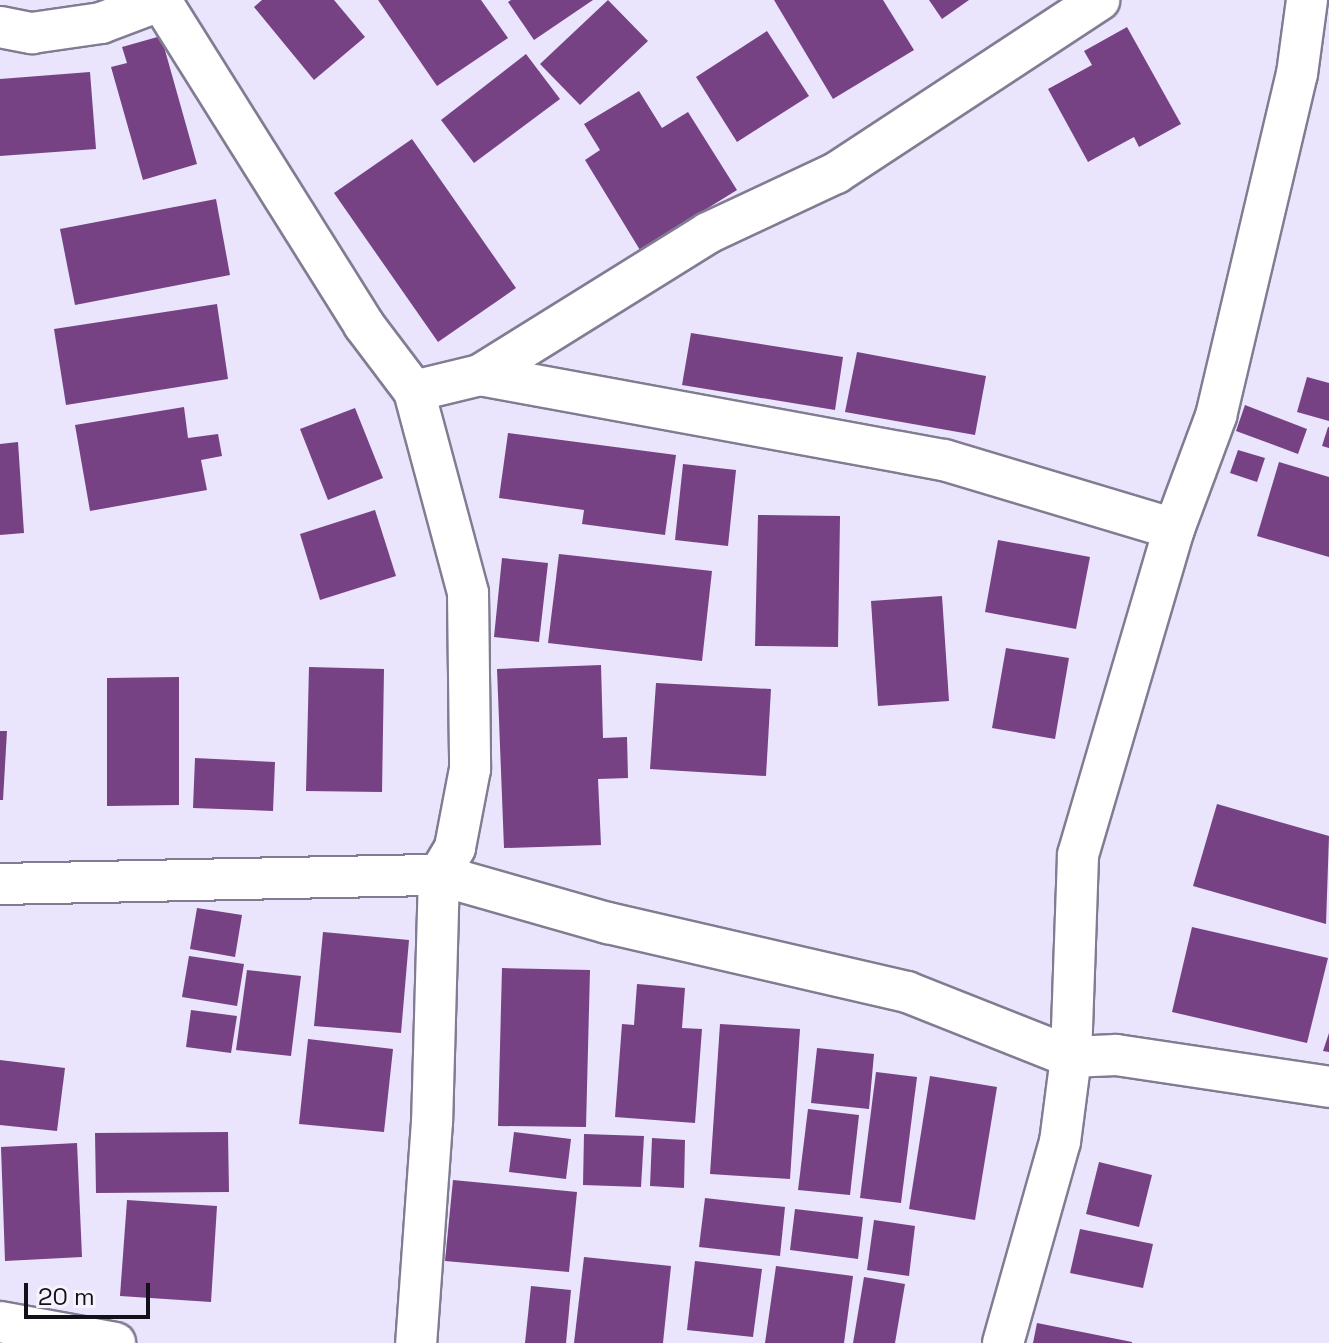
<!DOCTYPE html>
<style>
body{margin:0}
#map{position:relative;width:1329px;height:1343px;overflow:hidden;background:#eae4fc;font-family:"Space Grotesk",sans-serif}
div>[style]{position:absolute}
.building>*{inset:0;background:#764284}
.roads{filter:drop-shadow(2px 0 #827c92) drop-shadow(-2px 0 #827c92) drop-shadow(0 2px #827c92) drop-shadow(0 -2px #827c92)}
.street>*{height:40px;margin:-20px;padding:0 20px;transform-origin:20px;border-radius:20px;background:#fff}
span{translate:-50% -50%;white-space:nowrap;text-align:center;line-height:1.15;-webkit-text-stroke:8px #f6f3fd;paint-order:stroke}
.scale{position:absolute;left:24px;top:1283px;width:126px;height:36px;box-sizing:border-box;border:4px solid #121018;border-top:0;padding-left:10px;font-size:24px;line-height:28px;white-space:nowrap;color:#121018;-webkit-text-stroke:6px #f6f3fd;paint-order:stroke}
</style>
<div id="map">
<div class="building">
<div style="clip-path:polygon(262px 0,334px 0,365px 37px,314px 80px,254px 7px)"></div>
<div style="clip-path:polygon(378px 0,481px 0,508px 38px,437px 86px)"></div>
<div style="clip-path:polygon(511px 0,593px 0,534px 40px,508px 2px)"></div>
<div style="clip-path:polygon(608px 0,648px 41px,580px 105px,540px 64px)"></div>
<div style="clip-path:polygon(774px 0,883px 0,914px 50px,833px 99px)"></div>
<div style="clip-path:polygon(929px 0,969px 0,942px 19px)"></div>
<div style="clip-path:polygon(1127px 27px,1181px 124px,1139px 147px,1134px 137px,1088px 162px,1048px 89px,1092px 65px,1084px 51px)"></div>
<div style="clip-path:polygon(767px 31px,809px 96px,737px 142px,696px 77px)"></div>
<div style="clip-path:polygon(161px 36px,197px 164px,143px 180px,111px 67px,127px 63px,122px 47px)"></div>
<div style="clip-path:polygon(526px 54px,560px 99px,474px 163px,441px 120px)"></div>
<div style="clip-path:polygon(90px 72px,96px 149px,0 156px,0 79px)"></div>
<div style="clip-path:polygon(639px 91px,662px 128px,688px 112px,737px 190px,640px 250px,585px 160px,600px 150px,584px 124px)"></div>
<div style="clip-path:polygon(412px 139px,516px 288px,438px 342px,334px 193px)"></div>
<div style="clip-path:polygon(216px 199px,230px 275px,75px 305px,60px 229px)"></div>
<div style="clip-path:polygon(217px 304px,228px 379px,66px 405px,54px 329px)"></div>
<div style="clip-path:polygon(691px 333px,843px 357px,835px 410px,682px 385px)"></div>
<div style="clip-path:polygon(857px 352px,986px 376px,975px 435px,845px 412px)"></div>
<div style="clip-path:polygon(1307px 377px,1329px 383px,1329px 421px,1297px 412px)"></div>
<div style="clip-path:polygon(1245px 405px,1307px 429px,1298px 454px,1236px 431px)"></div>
<div style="clip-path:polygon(184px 407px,188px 438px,218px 434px,222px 456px,201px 460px,207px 490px,90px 511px,75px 425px)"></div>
<div style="clip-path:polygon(355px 408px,383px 478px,328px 500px,300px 429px)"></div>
<div style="clip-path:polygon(1328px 427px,1329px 427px,1329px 448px,1322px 446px)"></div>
<div style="clip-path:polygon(508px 433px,676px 455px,665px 535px,582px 524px,584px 510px,499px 498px)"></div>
<div style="clip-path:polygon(18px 442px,24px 533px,0 535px,0 444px)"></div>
<div style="clip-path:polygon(1238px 450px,1265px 458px,1257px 482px,1230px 473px)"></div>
<div style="clip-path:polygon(1279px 462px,1329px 477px,1329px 557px,1257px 536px)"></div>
<div style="clip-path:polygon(683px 464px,736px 470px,728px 546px,675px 540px)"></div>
<div style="clip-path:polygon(375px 510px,396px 576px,320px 600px,300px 534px)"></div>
<div style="clip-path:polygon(758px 515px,840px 516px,838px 647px,755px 646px)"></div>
<div style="clip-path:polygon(998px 540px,1090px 557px,1076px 629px,985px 612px)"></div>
<div style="clip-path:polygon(559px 554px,712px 571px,702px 661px,548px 643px)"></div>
<div style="clip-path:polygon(502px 558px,548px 563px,539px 642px,494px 637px)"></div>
<div style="clip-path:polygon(942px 596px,949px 701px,878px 706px,871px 601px)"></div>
<div style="clip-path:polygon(1006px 648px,1069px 658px,1055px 739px,992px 728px)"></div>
<div style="clip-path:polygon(601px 665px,603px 738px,627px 737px,628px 778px,598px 779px,601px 845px,504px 848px,497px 669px)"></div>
<div style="clip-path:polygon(309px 667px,384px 669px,382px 792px,306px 791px)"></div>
<div style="clip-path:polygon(179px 677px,179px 805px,107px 806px,107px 678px)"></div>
<div style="clip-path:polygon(656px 683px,771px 689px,766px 776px,650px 769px)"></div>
<div style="clip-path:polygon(0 731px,7px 731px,3px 800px,0 800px)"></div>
<div style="clip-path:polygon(195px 758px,275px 762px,273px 811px,193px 808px)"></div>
<div style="clip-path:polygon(1217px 804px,1329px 836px,1326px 924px,1193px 886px)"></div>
<div style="clip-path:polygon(197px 908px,242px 915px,235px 957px,190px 949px)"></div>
<div style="clip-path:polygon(1192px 927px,1328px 958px,1307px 1043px,1172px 1012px)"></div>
<div style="clip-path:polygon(323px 932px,409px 940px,401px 1033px,314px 1026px)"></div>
<div style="clip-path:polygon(189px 956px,244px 964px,237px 1006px,182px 997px)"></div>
<div style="clip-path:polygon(502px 968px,590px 970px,586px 1127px,498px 1126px)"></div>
<div style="clip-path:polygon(247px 970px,301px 976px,291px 1056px,236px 1050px)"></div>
<div style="clip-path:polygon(637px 984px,685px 988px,682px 1028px,702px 1029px,695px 1123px,615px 1117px,622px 1024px,634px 1025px)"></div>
<div style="clip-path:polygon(191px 1010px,237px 1016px,231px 1053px,186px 1047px)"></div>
<div style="clip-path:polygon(720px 1024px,800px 1029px,790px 1179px,710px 1174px)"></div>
<div style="clip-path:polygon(1329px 1033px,1329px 1052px,1323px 1051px)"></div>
<div style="clip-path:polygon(308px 1039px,393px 1049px,384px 1132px,299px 1124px)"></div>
<div style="clip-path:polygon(817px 1048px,874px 1054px,869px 1109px,811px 1103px)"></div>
<div style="clip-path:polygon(0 1060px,65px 1068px,57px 1131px,0 1125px)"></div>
<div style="clip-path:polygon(876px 1072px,917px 1077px,901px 1203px,860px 1198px)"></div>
<div style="clip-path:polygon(930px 1076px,997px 1087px,975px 1220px,909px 1209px)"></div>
<div style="clip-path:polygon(808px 1109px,859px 1115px,850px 1195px,798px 1190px)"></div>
<div style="clip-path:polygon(228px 1132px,229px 1192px,96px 1193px,95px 1133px)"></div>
<div style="clip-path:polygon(514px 1132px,571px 1139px,566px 1179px,509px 1172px)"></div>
<div style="clip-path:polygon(584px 1134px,644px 1136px,641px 1187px,583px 1185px)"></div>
<div style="clip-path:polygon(652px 1138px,685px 1140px,684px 1188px,650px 1186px)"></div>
<div style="clip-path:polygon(77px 1143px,82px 1257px,5px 1261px,1px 1147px)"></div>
<div style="clip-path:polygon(1099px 1162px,1152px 1175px,1139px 1227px,1086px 1214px)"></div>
<div style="clip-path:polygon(453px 1180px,577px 1192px,569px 1272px,445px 1261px)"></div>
<div style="clip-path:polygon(705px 1198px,785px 1207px,780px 1256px,699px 1247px)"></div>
<div style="clip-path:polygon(127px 1200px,217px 1206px,211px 1302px,120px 1296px)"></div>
<div style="clip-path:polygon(795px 1209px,863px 1217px,858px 1259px,790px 1250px)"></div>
<div style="clip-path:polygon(874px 1220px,915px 1226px,909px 1276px,867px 1270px)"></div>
<div style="clip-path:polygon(1080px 1229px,1153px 1244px,1143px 1288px,1070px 1273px)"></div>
<div style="clip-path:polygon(584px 1257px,671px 1266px,663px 1343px,574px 1343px)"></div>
<div style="clip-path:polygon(695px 1261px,762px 1269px,753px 1337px,687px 1330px)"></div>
<div style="clip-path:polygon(776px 1266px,853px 1276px,844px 1343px,765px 1343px)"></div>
<div style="clip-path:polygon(864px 1277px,905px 1284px,895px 1343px,853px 1343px)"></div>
<div style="clip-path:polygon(531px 1286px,571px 1290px,566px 1343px,525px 1343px)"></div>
<div style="clip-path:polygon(1037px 1323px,1132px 1342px,1132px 1343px,1033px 1343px)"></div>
</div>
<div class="roads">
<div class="street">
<div style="left:161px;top:1px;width:382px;rotate:57.9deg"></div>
<div style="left:364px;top:325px;width:83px;rotate:52.9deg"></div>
<div style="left:414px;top:391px;width:209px;rotate:75deg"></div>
<div style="left:468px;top:593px;width:176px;rotate:89.3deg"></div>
<div style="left:470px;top:769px;width:80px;rotate:100.8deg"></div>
<div style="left:455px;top:848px;width:31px;rotate:121deg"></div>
<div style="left:439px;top:875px;width:247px;rotate:91.6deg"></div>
<div style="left:432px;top:1122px;width:222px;rotate:94.1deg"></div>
<div style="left:0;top:27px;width:33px;rotate:11deg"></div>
<div style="left:32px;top:33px;width:70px;rotate:-8.2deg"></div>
<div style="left:101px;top:23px;width:65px;rotate:-20.7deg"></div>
<div style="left:480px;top:375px;width:472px;rotate:10.4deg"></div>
<div style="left:944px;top:460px;width:240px;rotate:16.7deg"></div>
<div style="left:414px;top:391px;width:68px;rotate:-13.6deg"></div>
<div style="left:480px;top:375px;width:269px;rotate:-31.9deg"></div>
<div style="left:708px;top:233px;width:141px;rotate:-25.1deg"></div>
<div style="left:836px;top:173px;width:315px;rotate:-33.3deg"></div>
<div style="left:0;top:884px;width:439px;rotate:-1.2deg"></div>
<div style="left:439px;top:875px;width:176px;rotate:15.9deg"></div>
<div style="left:608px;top:923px;width:307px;rotate:13deg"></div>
<div style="left:907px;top:992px;width:176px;rotate:21.6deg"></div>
<div style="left:1071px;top:1057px;width:45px;rotate:-2.5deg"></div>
<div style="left:1116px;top:1055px;width:215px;rotate:8.5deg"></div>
<div style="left:0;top:1322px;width:117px;rotate:10.3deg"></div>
<div style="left:1003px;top:1343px;width:209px;rotate:-74.2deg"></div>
<div style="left:1060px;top:1142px;width:86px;rotate:-82.6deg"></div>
<div style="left:1071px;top:1057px;width:202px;rotate:-88deg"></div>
<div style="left:1078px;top:855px;width:340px;rotate:-73.6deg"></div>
<div style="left:1174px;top:529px;width:121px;rotate:-69.6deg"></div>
<div style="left:1216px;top:416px;width:351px;rotate:-76.7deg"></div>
<div style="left:1297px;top:74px;width:75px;rotate:-82.3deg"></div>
</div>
</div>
<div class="scale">20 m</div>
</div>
